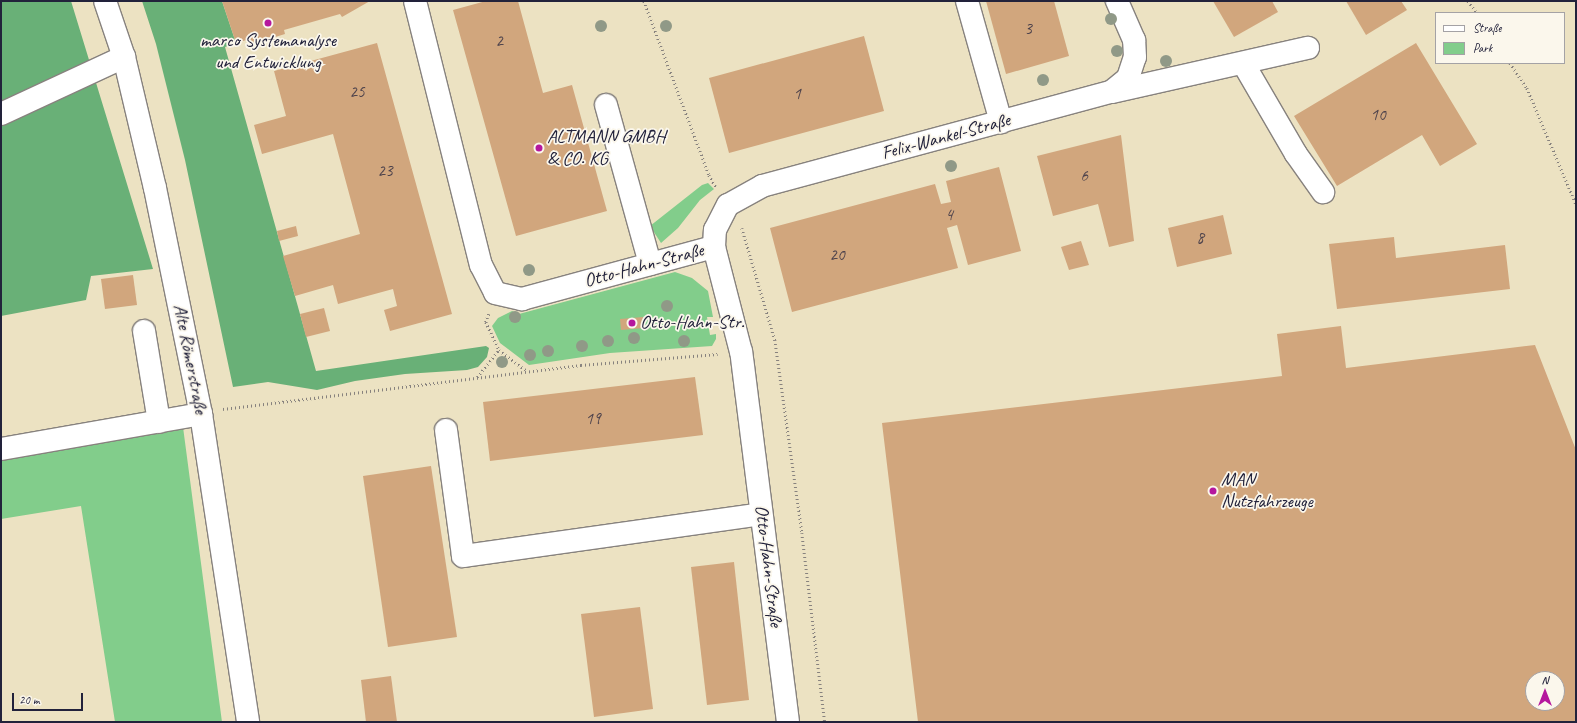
<!DOCTYPE html>
<meta charset="utf-8">
<style>
body{margin:0}
#map{position:relative;width:1577px;height:723px;overflow:hidden;background:#ece2c2;font-family:Caveat,sans-serif}
div>[style]{position:absolute}
.green>*{inset:0;background:#82cd8b}
.forest>*{inset:0;background:#69b077}
.building>*{inset:0;background:#d1a67d}
.path>*{height:2.5px;margin-top:-1.25px;transform-origin:0;background:repeating-linear-gradient(90deg,#87827e 0 1px,transparent 0 4px)}
.roads{filter:drop-shadow(1px 0 #87827e) drop-shadow(-1px 0 #87827e) drop-shadow(0 1px #87827e) drop-shadow(0 -1px #87827e)}
.minor>*{height:22px;margin:-11px;padding:0 11px;transform-origin:11px;border-radius:11px;background:#fff}
.major>*{height:22px;margin:-11px;padding:0 11px;transform-origin:11px;border-radius:11px;background:#fff}
.trees>*{width:12px;height:12px;margin:-6px;border-radius:50%;background:#909987}
.dots>*{width:11px;height:11px;translate:-50% -50%;box-sizing:border-box;border:2px solid #fbf7ec;border-radius:50%}
span{translate:-50% -50%;white-space:nowrap;text-align:center;line-height:1.15;-webkit-text-stroke:3.5px #fbf7ec;paint-order:stroke}
.number-label{font-size:17px;color:#4e434c}
.number-label span{-webkit-text-stroke-width:0}
.poi-label{font-size:19px;color:#22223b}
.left{translate:0 -50%;text-align:left}
.street-label{font-size:19px;color:#22223b}
.frame{position:absolute;inset:0;border:2px solid #22223b;pointer-events:none}
.legend{position:absolute;left:1435px;top:12px;width:130px;height:52px;box-sizing:border-box;background:#fbf7ec;border:1px solid #a4a2a5;margin:0;padding:5px 7px;list-style:none;font-size:12px;color:#22223b}
.legend li{display:flex;align-items:center;gap:8px;height:20px}
.legend b{width:20px;border:1px solid #a4a2a5}
.north{position:absolute;left:1525px;top:671px;width:40px;height:40px;box-sizing:border-box;background:#fbf7ec;border:1px solid #a4a2a5;border-radius:50%;rotate:0deg;font-size:11px;font-weight:700;line-height:16px;text-align:center;color:#22223b}
.north::after{content:'';display:block;margin:auto;width:14px;height:18px;background:#b5179e;clip-path:polygon(50% 0,100% 100%,50% 72%,0 100%)}
.scale{position:absolute;left:12px;top:693px;width:71px;height:18px;box-sizing:border-box;border:2px solid #22223b;border-top:0;padding-left:5px;font-size:12px;line-height:14px;white-space:nowrap;color:#22223b;-webkit-text-stroke:3px #fbf7ec;paint-order:stroke}
</style>
<div id="map">
<div class="green">
<div style="clip-path:polygon(708px 183px,714px 189px,700px 200px,678px 228px,661px 243px,650px 226px,702px 185px)"></div>
<div style="clip-path:polygon(675px 272px,692px 278px,708px 291px,713px 317px,707px 317px,710px 335px,716px 334px,716px 339px,712px 346px,610px 353px,529px 365px,500px 343px,492px 326px,498px 318px,512px 311px,519px 314px)"></div>
<div style="clip-path:polygon(183px 427px,222px 722px,115px 722px,81px 506px,1px 519px,1px 458px)"></div>
</div>
<div class="forest">
<div style="clip-path:polygon(1px 1px,71px 1px,153px 269px,91px 276px,86px 300px,1px 316px)"></div>
<div style="clip-path:polygon(142px 1px,222px 1px,236px 43px,225px 47px,316px 371px,486px 346px,489px 348px,487px 357px,478px 367px,467px 370px,405px 374px,355px 381px,317px 390px,268px 382px,233px 387px,185px 160px,156px 44px)"></div>
</div>
<div class="building">
<div style="clip-path:polygon(222px 1px,370px 1px,342px 17px,340px 14px,284px 30px,285px 34px,252px 44px,250px 39px,236px 43px)"></div>
<div style="clip-path:polygon(486px 1px,518px 1px,543px 93px,572px 85px,607px 211px,516px 236px,453px 10px)"></div>
<div style="clip-path:polygon(986px 1px,1054px 1px,1069px 56px,1006px 74px)"></div>
<div style="clip-path:polygon(1213px 1px,1272px 1px,1278px 12px,1234px 37px)"></div>
<div style="clip-path:polygon(1346px 1px,1401px 1px,1407px 10px,1366px 35px)"></div>
<div style="clip-path:polygon(864px 36px,884px 111px,729px 153px,709px 78px)"></div>
<div style="clip-path:polygon(377px 43px,452px 314px,390px 331px,384px 310px,397px 306px,393px 289px,338px 304px,333px 285px,295px 296px,283px 256px,360px 234px,333px 134px,262px 154px,254px 125px,286px 116px,274px 71px)"></div>
<div style="clip-path:polygon(1416px 43px,1477px 144px,1440px 166px,1422px 135px,1337px 186px,1294px 116px)"></div>
<div style="clip-path:polygon(1121px 135px,1134px 241px,1109px 247px,1098px 204px,1053px 216px,1037px 156px)"></div>
<div style="clip-path:polygon(999px 167px,1021px 251px,968px 265px,957px 225px,947px 228px,958px 268px,792px 312px,770px 228px,935px 184px,941px 204px,951px 202px,946px 181px)"></div>
<div style="clip-path:polygon(1223px 215px,1232px 254px,1177px 267px,1168px 228px)"></div>
<div style="clip-path:polygon(296px 226px,298px 236px,279px 241px,277px 231px)"></div>
<div style="clip-path:polygon(1394px 237px,1396px 258px,1505px 245px,1510px 289px,1337px 309px,1329px 244px)"></div>
<div style="clip-path:polygon(1081px 241px,1089px 265px,1069px 270px,1061px 247px)"></div>
<div style="clip-path:polygon(133px 275px,137px 305px,105px 309px,101px 279px)"></div>
<div style="clip-path:polygon(324px 308px,330px 331px,306px 337px,300px 314px)"></div>
<div style="clip-path:polygon(643px 317px,644px 328px,621px 330px,620px 319px)"></div>
<div style="clip-path:polygon(evenodd,1341px 326px,1346px 368px,1535px 345px,1576px 450px,1576px 722px,918px 722px,882px 423px,1282px 376px,1277px 334px,1341px 326px,1533px 679px,1557px 679px,1557px 703px,1533px 703px,1533px 679px)"></div>
<div style="clip-path:polygon(695px 377px,703px 435px,490px 461px,483px 402px)"></div>
<div style="clip-path:polygon(431px 466px,457px 637px,388px 647px,363px 476px)"></div>
<div style="clip-path:polygon(734px 562px,749px 700px,707px 705px,691px 567px)"></div>
<div style="clip-path:polygon(640px 607px,653px 709px,594px 717px,581px 614px)"></div>
<div style="clip-path:polygon(391px 676px,397px 722px,366px 722px,361px 680px)"></div>
</div>
<div class="path">
<div style="left:644px;top:1px;width:186px;rotate:69.5deg"></div>
<div style="left:709px;top:175px;width:14px;rotate:60deg"></div>
<div style="left:1468px;top:1px;width:15px;rotate:53deg"></div>
<div style="left:1510px;top:63px;width:30px;rotate:56deg"></div>
<div style="left:1527px;top:88px;width:126px;rotate:67.1deg"></div>
<div style="left:742px;top:228px;width:117px;rotate:73.6deg"></div>
<div style="left:775px;top:340px;width:195px;rotate:82deg"></div>
<div style="left:802px;top:533px;width:190px;rotate:83.1deg"></div>
<div style="left:489px;top:314px;width:9px;rotate:111deg"></div>
<div style="left:486px;top:322px;width:31px;rotate:65deg"></div>
<div style="left:499px;top:350px;width:35px;rotate:37deg"></div>
<div style="left:477px;top:377px;width:35px;rotate:-51deg"></div>
<div style="left:223px;top:409px;width:361px;rotate:-7deg"></div>
<div style="left:581px;top:365px;width:137px;rotate:-4.6deg"></div>
</div>
<div class="roads">
<div class="minor">
<div style="left:415px;top:1px;width:272px;rotate:76deg"></div>
<div style="left:481px;top:265px;width:31px;rotate:63deg"></div>
<div style="left:495px;top:293px;width:28px;rotate:13deg"></div>
<div style="left:522px;top:299px;width:199px;rotate:-15.2deg"></div>
<div style="left:967px;top:1px;width:126px;rotate:74.3deg"></div>
<div style="left:1243px;top:63px;width:105px;rotate:59.8deg"></div>
<div style="left:1296px;top:154px;width:47px;rotate:54.6deg"></div>
<div style="left:1112px;top:92px;width:201px;rotate:-12.7deg"></div>
<div style="left:606px;top:105px;width:165px;rotate:74.5deg"></div>
<div style="left:1px;top:114px;width:136px;rotate:-24.9deg"></div>
<div style="left:144px;top:331px;width:92px;rotate:80.6deg"></div>
<div style="left:446px;top:430px;width:127px;rotate:82.3deg"></div>
<div style="left:463px;top:556px;width:301px;rotate:-8deg"></div>
<div style="left:1px;top:449px;width:203px;rotate:-9.9deg"></div>
<div style="left:788px;top:722px;width:373px;rotate:-97.2deg"></div>
<div style="left:741px;top:352px;width:108px;rotate:-104.4deg"></div>
<div style="left:714px;top:247px;width:17px;rotate:-87deg"></div>
<div style="left:715px;top:230px;width:28px;rotate:-63deg"></div>
<div style="left:728px;top:205px;width:39px;rotate:-29deg"></div>
<div style="left:762px;top:186px;width:361px;rotate:-15.1deg"></div>
<div style="left:1111px;top:92px;width:22px;rotate:-39deg"></div>
<div style="left:1128px;top:78px;width:22px;rotate:-72deg"></div>
<div style="left:1135px;top:57px;width:17px;rotate:-93deg"></div>
<div style="left:1134px;top:40px;width:43px;rotate:-113.6deg"></div>
</div>
<div class="major">
<div style="left:105px;top:1px;width:59px;rotate:71.3deg"></div>
<div style="left:124px;top:57px;width:135px;rotate:76.7deg"></div>
<div style="left:155px;top:188px;width:231px;rotate:78.5deg"></div>
<div style="left:201px;top:414px;width:312px;rotate:81.3deg"></div>
</div>
</div>
<div class="trees">
<div style="left:1111px;top:19px"></div>
<div style="left:601px;top:26px"></div>
<div style="left:666px;top:26px"></div>
<div style="left:1117px;top:51px"></div>
<div style="left:1166px;top:61px"></div>
<div style="left:1043px;top:80px"></div>
<div style="left:951px;top:166px"></div>
<div style="left:529px;top:270px"></div>
<div style="left:667px;top:306px"></div>
<div style="left:515px;top:317px"></div>
<div style="left:634px;top:338px"></div>
<div style="left:608px;top:341px"></div>
<div style="left:684px;top:341px"></div>
<div style="left:582px;top:346px"></div>
<div style="left:548px;top:351px"></div>
<div style="left:530px;top:355px"></div>
<div style="left:502px;top:362px"></div>
</div>
<div class="dots">
<div style="left:268px;top:23px;background:#b5179e"></div>
<div style="left:539px;top:148px;background:#b5179e"></div>
<div style="left:632px;top:323px;background:#b5179e"></div>
<div style="left:1213px;top:491px;background:#b5179e"></div>
</div>
<div class="number-label">
<span style="left:1028px;top:29px">3</span>
<span style="left:499px;top:41px">2</span>
<span style="left:357px;top:92px">25</span>
<span style="left:797px;top:94px">1</span>
<span style="left:1378px;top:115px">10</span>
<span style="left:385px;top:171px">23</span>
<span style="left:1084px;top:176px">6</span>
<span style="left:949px;top:215px">4</span>
<span style="left:1200px;top:238px">8</span>
<span style="left:837px;top:255px">20</span>
<span style="left:593px;top:419px">19</span>
</div>
<div class="poi-label">
<span style="left:268px;top:52px">marco Systemanalyse<br>und Entwicklung</span>
<span class="left" style="left:547px;top:148px">ALTMANN GMBH<br>&amp; CO. KG</span>
<span class="left" style="left:640px;top:323px">Otto-Hahn-Str.</span>
<span class="left" style="left:1221px;top:491px">MAN<br>Nutzfahrzeuge</span>
</div>
<div class="street-label">
<span style="left:946px;top:137px;rotate:-15deg">Felix-Wankel-Straße</span>
<span style="left:644px;top:266px;rotate:-15deg">Otto-Hahn-Straße</span>
<span style="left:190px;top:359px;rotate:79deg">Alte Römerstraße</span>
<span style="left:768px;top:566px;rotate:83deg">Otto-Hahn-Straße</span>
</div>
<div class="frame"></div>
<ul class="legend">
<li><b style="height:5px;background:#fff"></b>Straße</li>
<li><b style="height:11px;background:#82cd8b"></b>Park</li>
</ul>
<div class="north">N</div>
<div class="scale">20 m</div>
</div>
